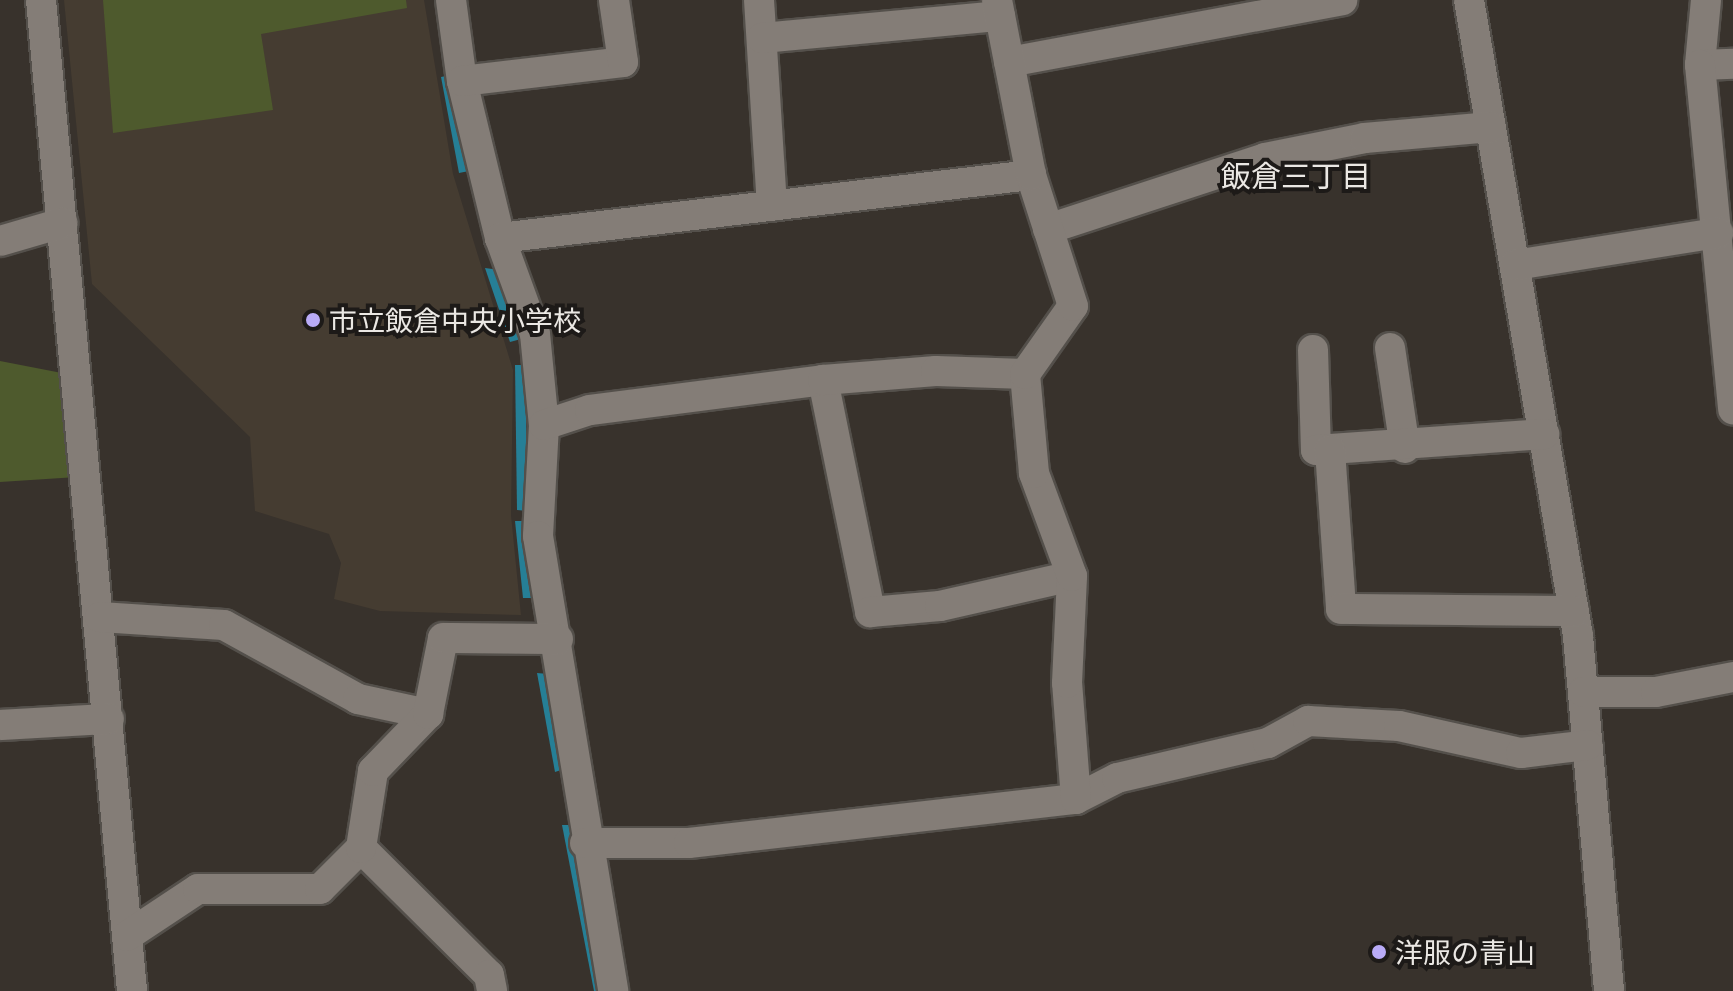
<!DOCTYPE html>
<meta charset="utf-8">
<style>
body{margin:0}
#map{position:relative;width:1733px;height:991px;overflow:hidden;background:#38322c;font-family:"Noto Sans","Noto Sans JP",sans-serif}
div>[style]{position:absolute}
.built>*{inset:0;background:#453c31}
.green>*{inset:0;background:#4e5a2d}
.water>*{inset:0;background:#267f96}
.roads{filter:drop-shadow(2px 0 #54504b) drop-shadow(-2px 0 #54504b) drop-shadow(0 2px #54504b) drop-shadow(0 -2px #54504b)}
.minor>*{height:30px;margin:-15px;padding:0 15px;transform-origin:15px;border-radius:15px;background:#847d77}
.dots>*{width:22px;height:22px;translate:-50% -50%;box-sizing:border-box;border:4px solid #1d1a18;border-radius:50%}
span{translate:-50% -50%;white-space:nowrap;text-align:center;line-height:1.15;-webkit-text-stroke:8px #1d1a18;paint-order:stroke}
.poi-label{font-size:28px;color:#ebe8e4}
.left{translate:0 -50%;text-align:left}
.neighbourhood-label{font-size:30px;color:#ebe8e4}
</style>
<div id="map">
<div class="built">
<div style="clip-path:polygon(64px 0,424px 0,453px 174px,513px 370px,511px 515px,521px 615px,380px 611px,334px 599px,341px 563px,329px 534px,255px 511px,250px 437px,92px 284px)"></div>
</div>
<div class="green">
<div style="clip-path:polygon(103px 0,406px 0,407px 8px,261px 34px,273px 110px,113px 133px)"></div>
<div style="clip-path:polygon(0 361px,67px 374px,77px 477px,0 482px)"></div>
</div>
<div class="water">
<div style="clip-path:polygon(451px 75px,469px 171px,459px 173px,441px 77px)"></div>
<div style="clip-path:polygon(485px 268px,500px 270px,521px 339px,510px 342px)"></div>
<div style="clip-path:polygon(515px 365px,525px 365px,528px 511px,517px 510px)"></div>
<div style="clip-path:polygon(515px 521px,527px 521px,535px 598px,523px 598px)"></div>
<div style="clip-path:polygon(537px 673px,548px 674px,564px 769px,555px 772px)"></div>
<div style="clip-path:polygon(562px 825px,572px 825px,605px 991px,594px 991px)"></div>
</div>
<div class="roads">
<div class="minor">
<div style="left:41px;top:0;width:995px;rotate:84.75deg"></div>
<div style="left:451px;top:0;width:82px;rotate:82.3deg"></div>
<div style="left:462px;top:81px;width:162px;rotate:76.4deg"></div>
<div style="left:500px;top:238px;width:102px;rotate:70deg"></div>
<div style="left:535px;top:334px;width:91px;rotate:84.4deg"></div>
<div style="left:544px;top:425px;width:111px;rotate:93.1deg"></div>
<div style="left:538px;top:536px;width:461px;rotate:80.6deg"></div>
<div style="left:759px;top:0;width:206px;rotate:86.4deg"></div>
<div style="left:1469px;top:0;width:645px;rotate:80.27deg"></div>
<div style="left:1578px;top:636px;width:356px;rotate:85deg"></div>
<div style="left:1706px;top:0;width:65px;rotate:95.3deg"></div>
<div style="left:1700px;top:65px;width:33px;rotate:-2deg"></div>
<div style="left:762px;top:38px;width:239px;rotate:-5.3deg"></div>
<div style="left:1009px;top:62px;width:339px;rotate:-10.5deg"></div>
<div style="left:1700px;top:65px;width:346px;rotate:84.5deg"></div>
<div style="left:462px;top:81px;width:162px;rotate:-6.7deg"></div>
<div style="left:623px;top:62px;width:63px;rotate:-98.3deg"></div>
<div style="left:1048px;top:229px;width:228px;rotate:-18.1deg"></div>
<div style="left:1265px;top:158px;width:102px;rotate:-11.3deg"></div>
<div style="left:1365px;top:138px;width:126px;rotate:-5deg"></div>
<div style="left:500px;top:238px;width:535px;rotate:-6.77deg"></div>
<div style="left:0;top:241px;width:65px;rotate:-16.2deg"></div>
<div style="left:1515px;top:265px;width:206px;rotate:-9deg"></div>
<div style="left:1390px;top:348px;width:101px;rotate:81.5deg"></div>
<div style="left:1313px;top:350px;width:100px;rotate:88.3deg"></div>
<div style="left:1316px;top:450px;width:229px;rotate:-4deg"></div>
<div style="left:823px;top:380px;width:237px;rotate:78.5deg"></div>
<div style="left:870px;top:612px;width:70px;rotate:-4.9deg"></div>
<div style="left:940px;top:606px;width:135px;rotate:-12.8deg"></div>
<div style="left:544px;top:425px;width:48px;rotate:-18.1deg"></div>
<div style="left:590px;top:410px;width:235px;rotate:-7.3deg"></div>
<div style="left:823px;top:380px;width:113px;rotate:-4.6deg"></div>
<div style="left:936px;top:371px;width:89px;rotate:1.9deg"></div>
<div style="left:1330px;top:450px;width:159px;rotate:86deg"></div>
<div style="left:1341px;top:609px;width:233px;rotate:0.5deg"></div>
<div style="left:100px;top:617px;width:124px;rotate:3.7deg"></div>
<div style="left:224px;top:625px;width:153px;rotate:28.9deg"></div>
<div style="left:358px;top:699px;width:72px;rotate:12.1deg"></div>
<div style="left:1583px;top:692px;width:73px"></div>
<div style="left:1656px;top:692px;width:78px;rotate:-11deg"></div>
<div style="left:0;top:725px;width:109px;rotate:-3.2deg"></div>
<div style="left:1076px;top:799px;width:46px;rotate:-27.1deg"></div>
<div style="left:1117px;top:778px;width:155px;rotate:-13.1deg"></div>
<div style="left:1268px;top:743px;width:46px;rotate:-28.8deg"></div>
<div style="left:1308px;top:721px;width:91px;rotate:3.1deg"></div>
<div style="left:1399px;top:726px;width:125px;rotate:12.5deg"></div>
<div style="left:1521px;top:753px;width:67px;rotate:-6.8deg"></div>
<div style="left:585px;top:843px;width:104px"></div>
<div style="left:689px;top:843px;width:389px;rotate:-6.5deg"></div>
<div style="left:1076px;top:799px;width:116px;rotate:-94.4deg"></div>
<div style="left:1067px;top:683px;width:107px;rotate:-87.3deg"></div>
<div style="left:1072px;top:576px;width:110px;rotate:-110.3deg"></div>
<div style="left:1034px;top:473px;width:99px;rotate:-95.2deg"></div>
<div style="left:1025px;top:374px;width:83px;rotate:-54.8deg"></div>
<div style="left:1073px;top:306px;width:138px;rotate:-107.8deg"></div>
<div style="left:1031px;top:175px;width:178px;rotate:-101deg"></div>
<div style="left:361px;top:848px;width:180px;rotate:44.8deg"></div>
<div style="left:489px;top:975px;width:16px;rotate:79deg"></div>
<div style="left:127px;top:936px;width:85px;rotate:-33.5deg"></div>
<div style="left:198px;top:889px;width:122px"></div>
<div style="left:320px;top:889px;width:58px;rotate:-45deg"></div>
<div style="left:361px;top:848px;width:78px;rotate:-81.1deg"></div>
<div style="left:373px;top:771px;width:79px;rotate:-46deg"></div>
<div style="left:428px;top:714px;width:77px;rotate:-78.8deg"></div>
<div style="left:443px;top:638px;width:115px;rotate:0.5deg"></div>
</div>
</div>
<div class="dots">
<div style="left:313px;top:320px;background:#b9abf7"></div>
<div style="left:1379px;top:952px;background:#b9abf7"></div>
</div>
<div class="poi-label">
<span class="left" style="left:329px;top:320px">市立飯倉中央小学校</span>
<span class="left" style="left:1395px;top:952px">洋服の青山</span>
</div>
<div class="neighbourhood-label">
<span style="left:1296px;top:176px">飯倉三丁目</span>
</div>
</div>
